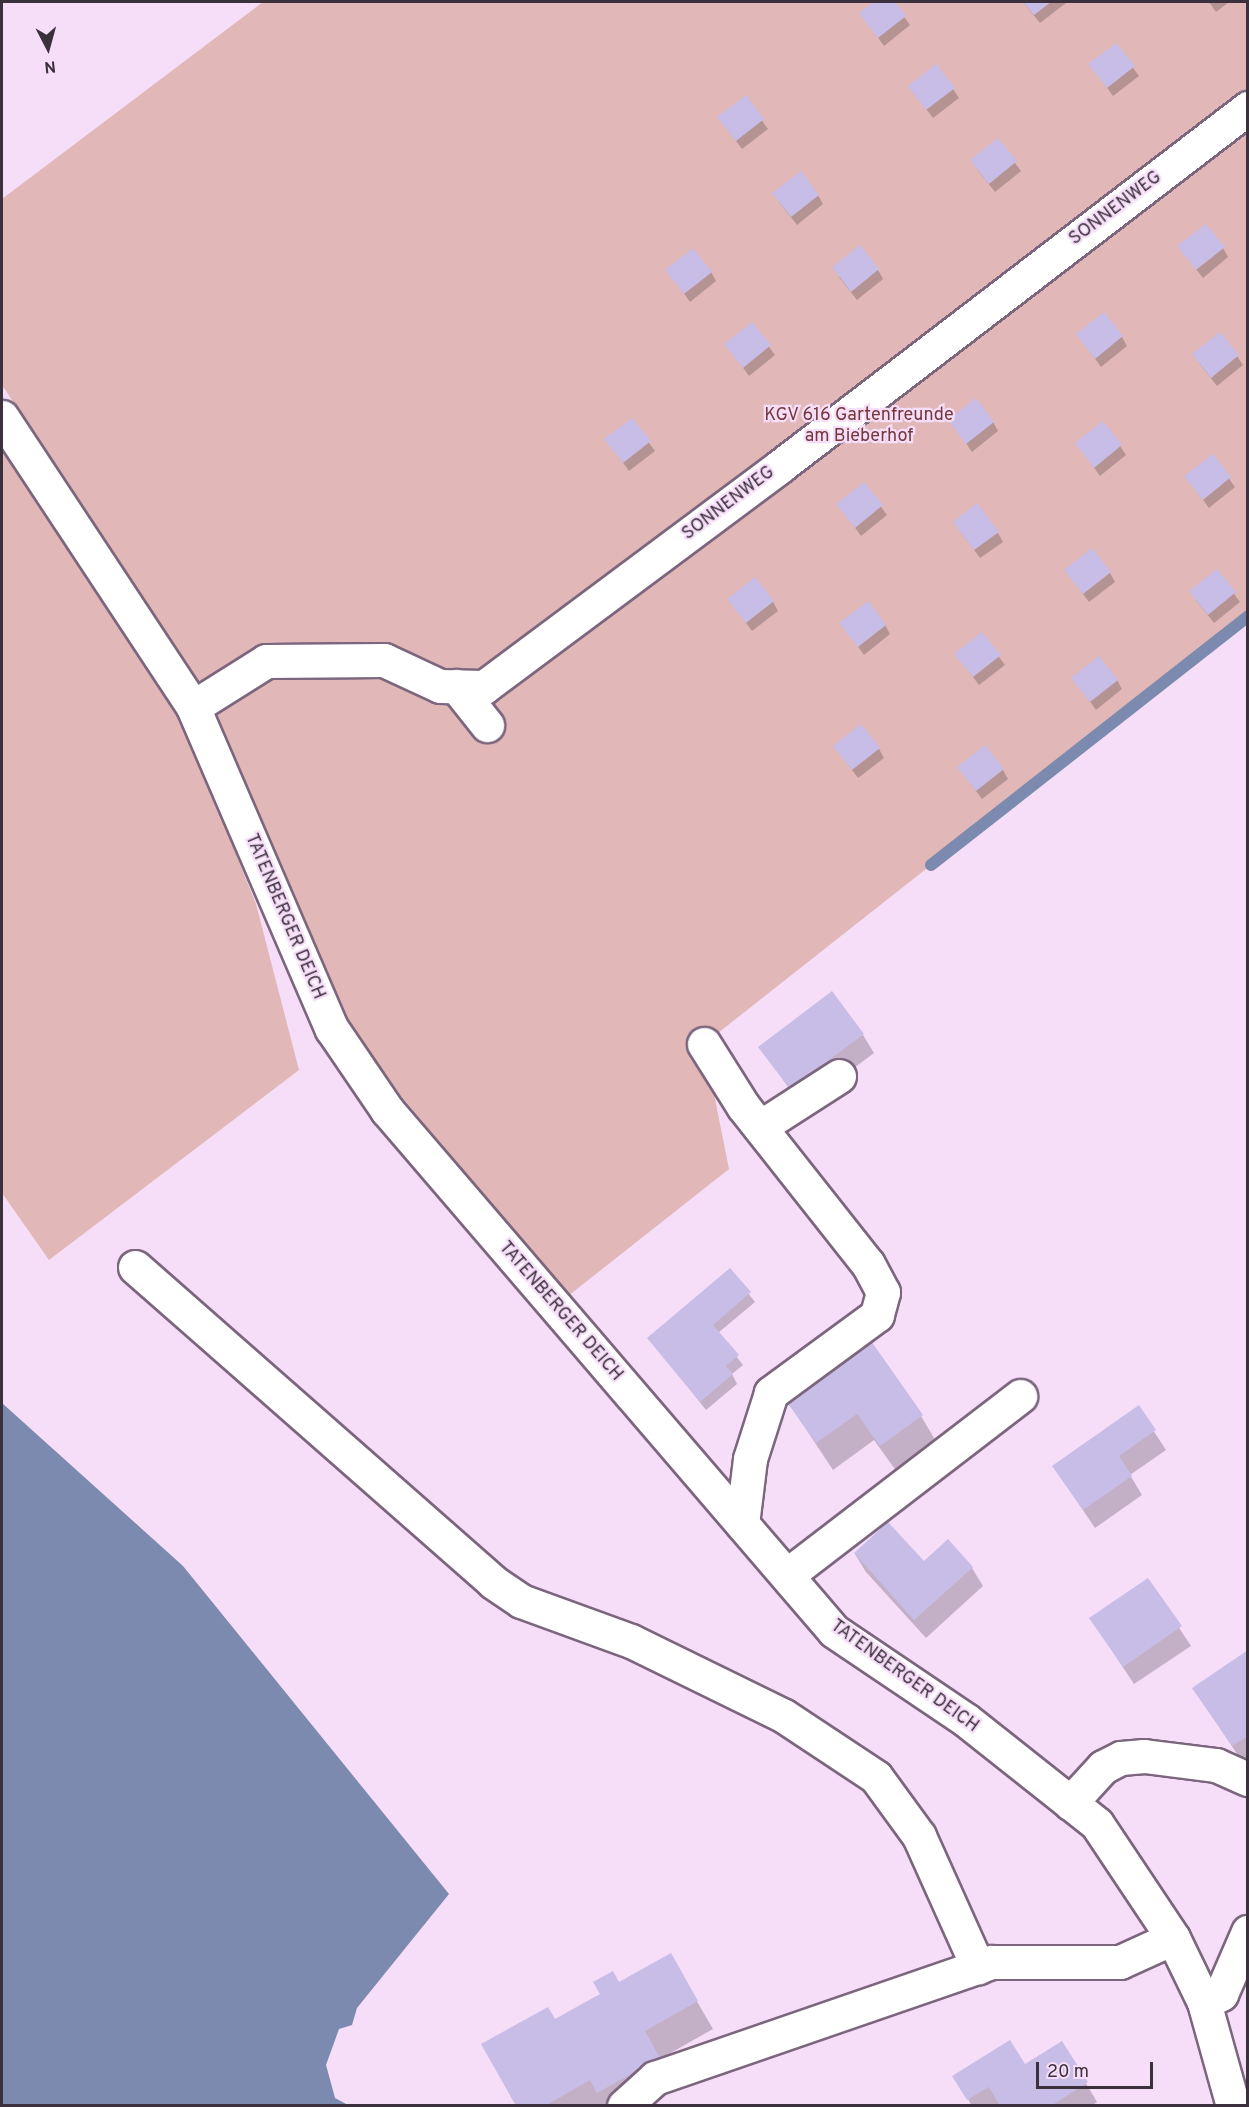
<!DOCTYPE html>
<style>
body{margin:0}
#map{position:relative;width:1249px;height:2107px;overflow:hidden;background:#f6ddf8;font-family:Overpass,sans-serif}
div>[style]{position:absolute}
.green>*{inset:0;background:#e1b8b7}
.water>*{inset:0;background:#7c8aaf}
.shadow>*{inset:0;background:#0003}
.stream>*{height:12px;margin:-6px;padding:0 6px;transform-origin:6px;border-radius:6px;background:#7c8aaf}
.building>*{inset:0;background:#c7bde6}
.roads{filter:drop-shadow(2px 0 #7c667e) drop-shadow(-2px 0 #7c667e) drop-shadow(0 2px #7c667e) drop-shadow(0 -2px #7c667e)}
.minor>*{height:33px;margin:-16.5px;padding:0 16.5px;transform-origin:16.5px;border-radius:16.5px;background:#fff}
span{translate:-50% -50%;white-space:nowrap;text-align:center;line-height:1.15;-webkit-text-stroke:4.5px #f6ddf8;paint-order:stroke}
.street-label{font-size:18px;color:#3b313c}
.park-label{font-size:18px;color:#753739}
.frame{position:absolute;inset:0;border:3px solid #3b313c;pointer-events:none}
.north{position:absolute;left:18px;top:18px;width:60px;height:60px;-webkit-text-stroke:4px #f6ddf8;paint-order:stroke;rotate:174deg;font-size:16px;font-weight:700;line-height:24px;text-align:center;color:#3b313c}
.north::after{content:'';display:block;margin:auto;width:21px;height:27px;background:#3b313c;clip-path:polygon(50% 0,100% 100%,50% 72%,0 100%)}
.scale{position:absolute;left:1036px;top:2062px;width:117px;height:27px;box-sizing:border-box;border:3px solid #3b313c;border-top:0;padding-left:8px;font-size:18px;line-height:21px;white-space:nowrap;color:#3b313c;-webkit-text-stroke:4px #f6ddf8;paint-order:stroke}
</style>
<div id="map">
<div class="green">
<div style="clip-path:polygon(263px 2px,1247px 2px,1247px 616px,704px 1044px,729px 1169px,568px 1296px,401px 1096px,350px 1023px,199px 684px,2px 385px,2px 199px)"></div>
<div style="clip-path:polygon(2px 448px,182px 719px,256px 904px,299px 1070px,49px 1260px,2px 1193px)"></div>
</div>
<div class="water">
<div style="clip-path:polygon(2px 1403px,183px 1566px,449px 1894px,357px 2008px,352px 2025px,339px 2029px,326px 2065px,335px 2098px,348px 2105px,2px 2105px)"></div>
</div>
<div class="shadow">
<div style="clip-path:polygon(877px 2px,893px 2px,910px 25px,884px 46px,861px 14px)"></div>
<div style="clip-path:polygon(1023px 2px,1065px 2px,1066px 3px,1040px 23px)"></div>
<div style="clip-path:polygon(1209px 2px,1229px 2px,1216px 12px)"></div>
<div style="clip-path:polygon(1116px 45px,1139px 76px,1113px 96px,1090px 64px)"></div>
<div style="clip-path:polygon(909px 87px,953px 89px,959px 98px,933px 118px)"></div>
<div style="clip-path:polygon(745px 97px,768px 129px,742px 149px,719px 118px)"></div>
<div style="clip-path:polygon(998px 140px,1021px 171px,995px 192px,977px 169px)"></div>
<div style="clip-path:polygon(818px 195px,823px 204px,797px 225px,779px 202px)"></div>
<div style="clip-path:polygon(1223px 248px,1228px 257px,1203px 278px,1185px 255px)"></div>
<div style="clip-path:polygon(667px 270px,711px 272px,716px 281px,690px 302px)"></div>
<div style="clip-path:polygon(878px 270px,883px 279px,857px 300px,839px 277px)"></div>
<div style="clip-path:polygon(752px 324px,775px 355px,749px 376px,726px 344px)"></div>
<div style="clip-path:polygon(1078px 335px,1122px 337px,1127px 346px,1101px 367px)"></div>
<div style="clip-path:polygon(1237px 356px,1243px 365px,1217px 386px,1199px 363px)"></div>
<div style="clip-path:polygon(632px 420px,655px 451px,629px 471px,606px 439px)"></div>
<div style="clip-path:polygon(950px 420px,993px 422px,998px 431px,972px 452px)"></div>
<div style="clip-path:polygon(1077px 444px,1120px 446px,1126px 455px,1100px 476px)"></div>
<div style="clip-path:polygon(1212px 456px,1235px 487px,1209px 508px,1192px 485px)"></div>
<div style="clip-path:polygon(864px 484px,887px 515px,861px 536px,838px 504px)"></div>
<div style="clip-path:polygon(960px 531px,998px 533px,1003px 542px,980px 558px)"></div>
<div style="clip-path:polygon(1066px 571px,1110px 573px,1115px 582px,1089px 602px)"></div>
<div style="clip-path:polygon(1217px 571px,1240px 602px,1214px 623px,1196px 600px)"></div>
<div style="clip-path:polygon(729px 600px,773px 602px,778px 611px,752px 631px)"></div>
<div style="clip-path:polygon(841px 623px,885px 625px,890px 634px,864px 655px)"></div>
<div style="clip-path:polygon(982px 634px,1005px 665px,979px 685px,956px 654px)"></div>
<div style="clip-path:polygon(1073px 678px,1117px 680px,1122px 689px,1096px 710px)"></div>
<div style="clip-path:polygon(835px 747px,879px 749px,884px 758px,858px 778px)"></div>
<div style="clip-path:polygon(959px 768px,1003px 770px,1008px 779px,982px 799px)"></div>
<div style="clip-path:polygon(863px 1035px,874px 1053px,802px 1107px,760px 1047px)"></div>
<div style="clip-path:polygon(730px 1270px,755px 1302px,718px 1333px,743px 1365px,732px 1374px,737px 1384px,706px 1410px,649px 1338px)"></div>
<div style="clip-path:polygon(786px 1399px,921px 1416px,937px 1443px,897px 1472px,874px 1440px,833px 1470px)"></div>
<div style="clip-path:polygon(1138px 1407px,1166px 1450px,1130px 1475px,1142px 1495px,1095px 1528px,1054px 1467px)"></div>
<div style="clip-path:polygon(855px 1554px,972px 1568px,983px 1586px,926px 1638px,866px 1572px)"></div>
<div style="clip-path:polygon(1148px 1580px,1191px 1646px,1134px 1684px,1091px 1619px)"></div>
<div style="clip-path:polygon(1248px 1652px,1248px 1771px,1194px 1688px)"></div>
<div style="clip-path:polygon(670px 1955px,713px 2029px,660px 2059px,640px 2106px,518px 2106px,555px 2021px)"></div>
<div style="clip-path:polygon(1062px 2043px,1097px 2102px,1091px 2106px,972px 2106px,954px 2076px,1024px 2066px)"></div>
</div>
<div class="stream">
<div style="left:931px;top:865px;width:403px;rotate:-38.1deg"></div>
</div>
<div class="building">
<div style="clip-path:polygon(874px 2px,895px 2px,906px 16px,878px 38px,859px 13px)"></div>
<div style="clip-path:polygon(1023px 2px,1051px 2px,1034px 15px)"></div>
<div style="clip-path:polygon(1116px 43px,1135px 66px,1107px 88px,1088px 64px)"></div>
<div style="clip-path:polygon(936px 64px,955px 88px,926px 110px,908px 86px)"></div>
<div style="clip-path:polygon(746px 95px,764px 119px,736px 141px,717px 117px)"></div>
<div style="clip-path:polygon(998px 138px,1017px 161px,989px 184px,970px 160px)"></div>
<div style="clip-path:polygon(801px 171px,819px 195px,791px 217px,772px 193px)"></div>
<div style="clip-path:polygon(1206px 224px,1225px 247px,1196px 270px,1177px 246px)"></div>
<div style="clip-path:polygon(860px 245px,879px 269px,851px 292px,832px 267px)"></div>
<div style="clip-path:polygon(693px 248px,712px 272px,684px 294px,665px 270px)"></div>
<div style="clip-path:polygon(1104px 312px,1123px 336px,1095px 359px,1076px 334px)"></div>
<div style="clip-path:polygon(752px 322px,771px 345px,743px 368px,724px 344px)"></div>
<div style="clip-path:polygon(1220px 332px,1239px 355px,1211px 378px,1192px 354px)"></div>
<div style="clip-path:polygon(976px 398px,994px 422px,966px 444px,948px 420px)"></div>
<div style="clip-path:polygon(632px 418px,651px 441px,623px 463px,604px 439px)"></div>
<div style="clip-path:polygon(1103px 421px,1122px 445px,1094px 468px,1075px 443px)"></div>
<div style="clip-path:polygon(1213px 454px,1231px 477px,1203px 500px,1184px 476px)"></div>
<div style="clip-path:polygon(864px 482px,883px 505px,855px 528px,836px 504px)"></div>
<div style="clip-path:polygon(977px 503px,999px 532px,974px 550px,953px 522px)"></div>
<div style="clip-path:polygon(1092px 548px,1111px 572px,1083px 594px,1064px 570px)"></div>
<div style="clip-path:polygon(1217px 569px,1236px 592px,1208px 615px,1189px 591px)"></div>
<div style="clip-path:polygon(755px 577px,774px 601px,746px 623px,727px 599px)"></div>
<div style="clip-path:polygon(868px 601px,886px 625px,858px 647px,839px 623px)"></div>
<div style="clip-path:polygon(982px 632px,1001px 655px,973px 677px,954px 654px)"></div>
<div style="clip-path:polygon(1099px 656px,1118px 680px,1090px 702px,1071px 678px)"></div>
<div style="clip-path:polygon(861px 724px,880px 748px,852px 770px,833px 746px)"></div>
<div style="clip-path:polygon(985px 745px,1004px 769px,976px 791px,957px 767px)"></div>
<div style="clip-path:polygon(832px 991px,864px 1034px,790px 1089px,758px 1047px)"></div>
<div style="clip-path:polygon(730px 1268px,751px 1292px,713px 1325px,739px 1355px,726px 1366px,733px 1374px,700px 1402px,647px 1338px)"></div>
<div style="clip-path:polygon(869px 1338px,923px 1415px,880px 1446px,857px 1414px,816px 1443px,784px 1398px)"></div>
<div style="clip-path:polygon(1139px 1405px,1156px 1430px,1119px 1456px,1132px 1476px,1083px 1510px,1052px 1466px)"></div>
<div style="clip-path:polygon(888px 1522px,924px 1561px,948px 1539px,973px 1567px,914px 1620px,854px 1553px)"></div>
<div style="clip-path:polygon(1148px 1578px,1182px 1626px,1123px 1667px,1089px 1618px)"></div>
<div style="clip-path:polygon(1248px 1650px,1248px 1736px,1232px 1746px,1192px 1688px)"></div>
<div style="clip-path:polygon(671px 1953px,698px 2001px,645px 2031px,660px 2058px,597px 2093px,590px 2080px,545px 2106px,516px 2106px,481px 2044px,548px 2007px,555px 2019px,600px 1994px,593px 1982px,613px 1971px,619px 1982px)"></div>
<div style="clip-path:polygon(1010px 2040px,1025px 2064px,1062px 2041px,1088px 2082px,1051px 2106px,1000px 2106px,989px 2087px,967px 2100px,952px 2076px)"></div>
</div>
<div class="roads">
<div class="minor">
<div style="left:2px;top:417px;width:347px;rotate:56.6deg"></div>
<div style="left:193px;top:707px;width:351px;rotate:66.7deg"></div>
<div style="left:332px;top:1029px;width:98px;rotate:55.8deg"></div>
<div style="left:387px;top:1110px;width:686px;rotate:49.37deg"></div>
<div style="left:834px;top:1631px;width:159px;rotate:34deg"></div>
<div style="left:966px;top:1720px;width:167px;rotate:38.4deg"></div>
<div style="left:1097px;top:1824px;width:137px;rotate:56.3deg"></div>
<div style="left:1173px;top:1938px;width:71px;rotate:64.2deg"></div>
<div style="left:1204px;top:2002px;width:108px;rotate:74.4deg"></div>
<div style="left:456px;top:686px;width:50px;rotate:51.5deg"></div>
<div style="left:193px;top:707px;width:86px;rotate:-32.2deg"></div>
<div style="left:266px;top:661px;width:118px;rotate:-0.5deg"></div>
<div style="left:384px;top:660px;width:62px;rotate:24.9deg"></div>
<div style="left:440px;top:686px;width:44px;rotate:1.3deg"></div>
<div style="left:484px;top:687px;width:368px;rotate:-36.7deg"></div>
<div style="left:779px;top:467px;width:591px;rotate:-37.43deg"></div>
<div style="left:704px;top:1044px;width:73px;rotate:57.8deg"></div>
<div style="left:743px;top:1106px;width:201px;rotate:51.7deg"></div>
<div style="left:868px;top:1264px;width:32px;rotate:62deg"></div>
<div style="left:883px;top:1292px;width:24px;rotate:105deg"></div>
<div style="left:877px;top:1315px;width:132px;rotate:143.7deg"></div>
<div style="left:771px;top:1393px;width:69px;rotate:107.7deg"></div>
<div style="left:750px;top:1459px;width:65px;rotate:97deg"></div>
<div style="left:760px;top:1127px;width:94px;rotate:-32.8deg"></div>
<div style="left:135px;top:1267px;width:477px;rotate:41.3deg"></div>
<div style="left:493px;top:1582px;width:34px;rotate:34deg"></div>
<div style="left:521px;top:1601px;width:117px;rotate:20deg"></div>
<div style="left:631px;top:1641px;width:170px;rotate:26.1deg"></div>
<div style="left:784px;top:1716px;width:110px;rotate:33.5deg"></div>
<div style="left:876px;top:1777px;width:73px;rotate:53.9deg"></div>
<div style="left:919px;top:1836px;width:144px;rotate:65.8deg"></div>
<div style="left:787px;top:1575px;width:294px;rotate:-37.5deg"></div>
<div style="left:1070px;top:1803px;width:49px;rotate:-47.5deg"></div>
<div style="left:1103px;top:1767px;width:20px;rotate:-27deg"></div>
<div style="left:1121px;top:1758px;width:23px;rotate:-5deg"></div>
<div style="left:1144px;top:1756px;width:73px;rotate:7.1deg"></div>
<div style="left:1216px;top:1765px;width:35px;rotate:24deg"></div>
<div style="left:1204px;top:2002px;width:19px;rotate:-25deg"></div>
<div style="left:1221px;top:1994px;width:68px;rotate:-66.5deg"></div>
<div style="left:624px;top:2106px;width:42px;rotate:-42.1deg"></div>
<div style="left:655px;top:2078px;width:356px;rotate:-19deg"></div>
<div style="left:992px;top:1962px;width:128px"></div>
<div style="left:1120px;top:1962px;width:58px;rotate:-24.4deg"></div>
</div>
</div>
<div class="street-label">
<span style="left:1116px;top:209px;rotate:-37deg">SONNENWEG</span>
<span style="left:729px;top:504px;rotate:-37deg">SONNENWEG</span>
<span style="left:284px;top:917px;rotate:67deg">TATENBERGER DEICH</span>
<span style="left:560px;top:1312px;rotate:49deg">TATENBERGER DEICH</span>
<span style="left:904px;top:1677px;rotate:36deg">TATENBERGER DEICH</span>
</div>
<div class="park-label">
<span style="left:859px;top:427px">KGV 616 Gartenfreunde<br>am Bieberhof</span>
</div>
<div class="frame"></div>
<div class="north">N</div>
<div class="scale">20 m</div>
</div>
